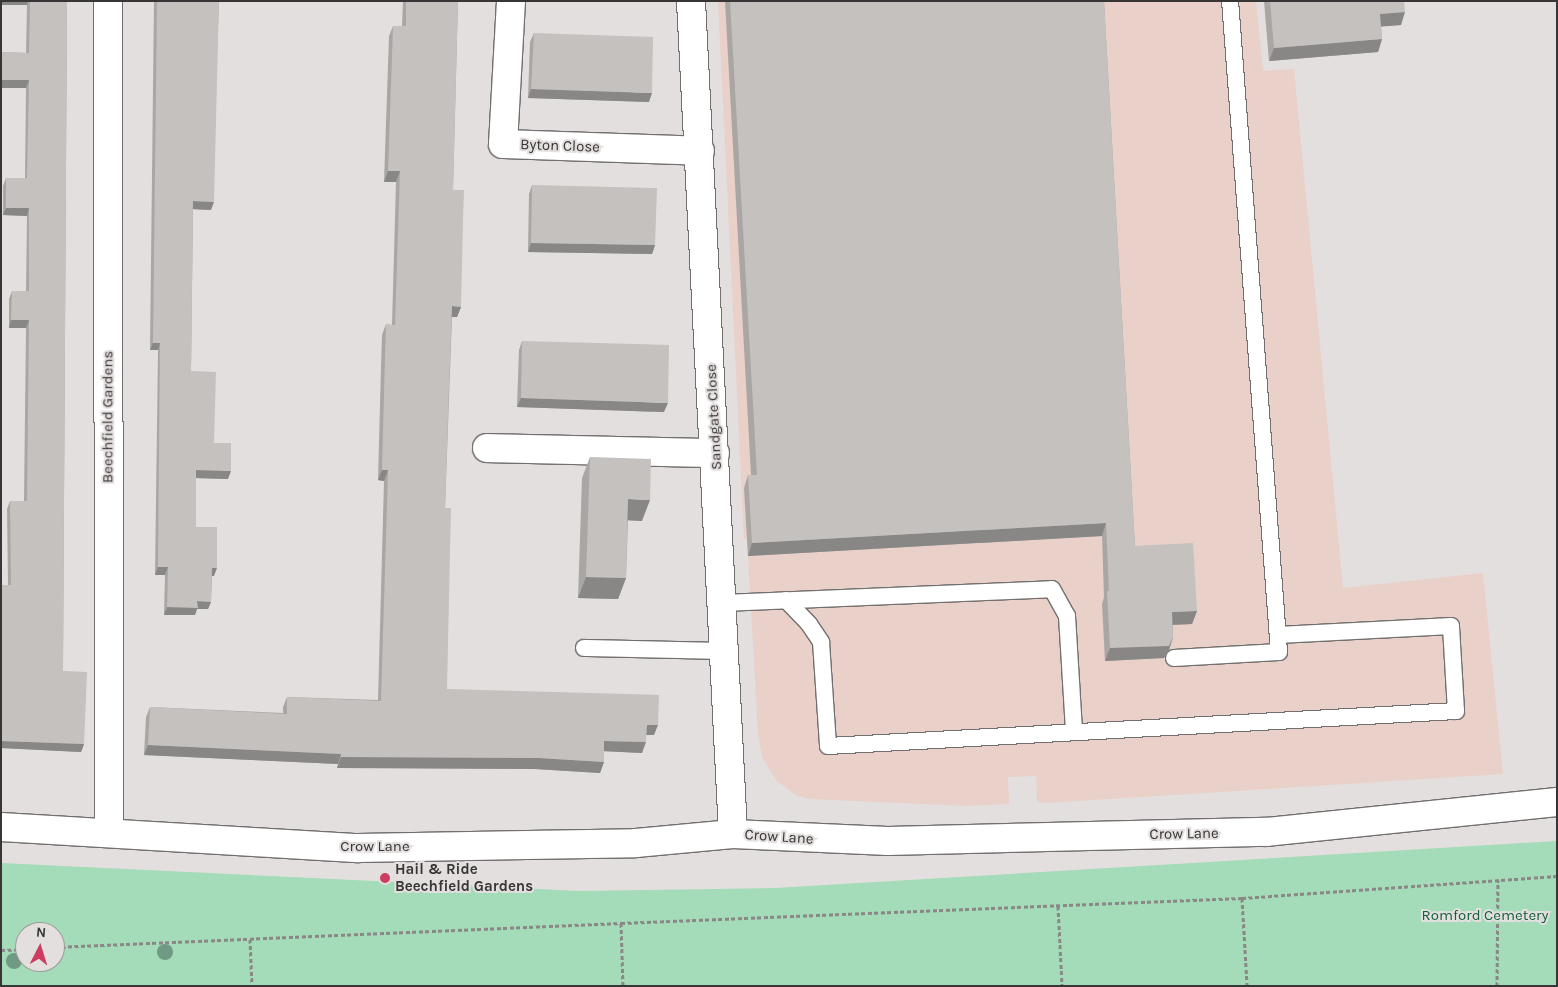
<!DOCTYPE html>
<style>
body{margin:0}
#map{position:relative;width:1558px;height:987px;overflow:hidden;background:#e3dfde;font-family:Karla,sans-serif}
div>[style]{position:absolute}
.commercial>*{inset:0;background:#e9d0c9}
.green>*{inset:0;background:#a4dbb8}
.path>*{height:3px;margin-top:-1.5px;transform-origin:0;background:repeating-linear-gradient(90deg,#8a8787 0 4px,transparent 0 6.5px)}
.roads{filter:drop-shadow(1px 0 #726f6e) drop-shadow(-1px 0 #726f6e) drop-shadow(0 1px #726f6e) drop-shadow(0 -1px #726f6e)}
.lane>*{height:16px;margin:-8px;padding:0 8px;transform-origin:8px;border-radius:8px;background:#fff}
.street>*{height:28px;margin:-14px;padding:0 14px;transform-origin:14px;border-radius:14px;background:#fff}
.secondary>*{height:28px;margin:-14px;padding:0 14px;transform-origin:14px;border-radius:14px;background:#fff}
.trees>*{width:16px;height:16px;margin:-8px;border-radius:50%;background:#709a84}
.wall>*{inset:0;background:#a9a6a4}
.shaded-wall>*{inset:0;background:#898786}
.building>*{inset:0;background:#c4c1bf}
.dots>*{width:14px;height:14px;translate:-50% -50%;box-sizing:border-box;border:2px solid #e3dfde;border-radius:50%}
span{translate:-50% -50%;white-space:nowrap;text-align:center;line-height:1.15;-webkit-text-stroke:4px #e3dfde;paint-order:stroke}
.street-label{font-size:15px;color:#373535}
.poi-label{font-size:15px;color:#373535;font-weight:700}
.left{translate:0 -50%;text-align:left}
.park-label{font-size:15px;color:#11613b}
.frame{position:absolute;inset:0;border:2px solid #373535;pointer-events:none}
.north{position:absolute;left:15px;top:922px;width:50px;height:50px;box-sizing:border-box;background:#e3dfde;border:1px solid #9e9b9a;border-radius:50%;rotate:5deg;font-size:14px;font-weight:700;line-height:20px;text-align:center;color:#373535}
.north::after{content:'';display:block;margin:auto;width:18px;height:22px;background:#cd3d60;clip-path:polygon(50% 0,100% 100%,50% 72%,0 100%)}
</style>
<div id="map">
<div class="commercial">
<div style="clip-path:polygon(718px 1px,1256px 1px,1263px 71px,1294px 69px,1343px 588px,1483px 573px,1503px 774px,1045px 803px,1037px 802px,1036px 776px,1008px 777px,1009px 804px,966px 806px,811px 799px,797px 796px,776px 780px,762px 757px,758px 734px,747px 539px,744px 539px)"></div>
</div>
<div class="green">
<div style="clip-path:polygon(evenodd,1557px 841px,1557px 986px,1px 986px,1px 863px,580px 891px,775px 888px,1557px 841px,25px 932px,55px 932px,55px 962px,25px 962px,25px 932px)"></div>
</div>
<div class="path">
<div style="left:1242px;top:898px;width:88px;rotate:86.7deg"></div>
<div style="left:1058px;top:906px;width:80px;rotate:87.1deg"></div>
<div style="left:621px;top:923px;width:622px;rotate:-2.31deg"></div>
<div style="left:1242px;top:898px;width:316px;rotate:-4deg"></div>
<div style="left:250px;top:939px;width:47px;rotate:87.6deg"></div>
<div style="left:55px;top:947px;width:567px;rotate:-2.43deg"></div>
<div style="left:621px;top:923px;width:63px;rotate:88.2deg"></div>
<div style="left:1px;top:950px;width:24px;rotate:-2deg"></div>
<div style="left:1497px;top:986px;width:106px;rotate:-89.5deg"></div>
</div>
<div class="roads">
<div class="lane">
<div style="left:786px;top:600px;width:33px;rotate:46deg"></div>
<div style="left:809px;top:624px;width:22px;rotate:56deg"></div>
<div style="left:821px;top:642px;width:104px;rotate:86.1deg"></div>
<div style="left:828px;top:746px;width:629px;rotate:-3.19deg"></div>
<div style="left:1456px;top:711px;width:85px;rotate:-93.4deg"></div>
<div style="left:1451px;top:626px;width:173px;rotate:177deg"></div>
<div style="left:723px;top:603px;width:329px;rotate:-2.4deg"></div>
<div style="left:1052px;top:589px;width:31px;rotate:61deg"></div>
<div style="left:1067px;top:616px;width:116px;rotate:86.5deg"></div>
<div style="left:584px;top:648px;width:142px;rotate:1.2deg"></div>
<div style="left:1174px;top:658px;width:105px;rotate:-3.3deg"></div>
<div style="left:1279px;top:652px;width:653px;rotate:-94.3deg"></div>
</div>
<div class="street">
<div style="left:108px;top:1px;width:832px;rotate:89.93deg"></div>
<div style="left:511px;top:1px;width:143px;rotate:93.2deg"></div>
<div style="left:503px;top:144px;width:197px;rotate:2deg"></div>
<div style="left:691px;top:1px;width:834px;rotate:87.11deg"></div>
<div style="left:487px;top:448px;width:228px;rotate:1.3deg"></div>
</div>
<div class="secondary">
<div style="left:1px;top:827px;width:358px;rotate:3.4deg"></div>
<div style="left:358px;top:848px;width:278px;rotate:-1deg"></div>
<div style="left:636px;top:843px;width:97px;rotate:-5.3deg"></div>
<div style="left:733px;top:834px;width:155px;rotate:2.6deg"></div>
<div style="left:888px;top:841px;width:379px;rotate:-1.4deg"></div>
<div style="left:1267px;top:832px;width:292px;rotate:-5.9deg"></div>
</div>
</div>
<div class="trees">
<div style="left:165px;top:952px"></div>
<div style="left:14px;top:961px"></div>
</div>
<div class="wall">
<div style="clip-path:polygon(1px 1px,67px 1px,63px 671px,84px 744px,81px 752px,1px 748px,1px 588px,2px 585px,8px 585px,7px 509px,10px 501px,24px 501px,26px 328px,9px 328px,9px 299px,12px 291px,26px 291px,27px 216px,3px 215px,3px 186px,6px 178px,25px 178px,26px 88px,1px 88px,1px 52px,26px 53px,27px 5px)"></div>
<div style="clip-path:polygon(154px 1px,219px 1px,211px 210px,193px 209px,191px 371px,214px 443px,228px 479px,196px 478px,196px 527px,214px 576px,212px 576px,211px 602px,208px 609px,197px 609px,195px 615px,164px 615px,165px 575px,155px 575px,158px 350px,150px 350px)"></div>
<div style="clip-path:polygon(403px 1px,458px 1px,453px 190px,461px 307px,457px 317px,452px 317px,445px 508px,447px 689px,654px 735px,646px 735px,642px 753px,604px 751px,604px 762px,600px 773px,535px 769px,337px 768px,338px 764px,144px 755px,146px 717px,150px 707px,283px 713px,283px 707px,287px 697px,378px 700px,384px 481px,378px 480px,381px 367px,382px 335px,386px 324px,392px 325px,396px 182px,384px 182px,389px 36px,393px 26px,402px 26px)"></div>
<div style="clip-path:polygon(725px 1px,1104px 1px,1135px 546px,1197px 611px,1192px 624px,1173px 625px,1173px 637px,1169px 650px,1164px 658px,1105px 661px,1102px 604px,1104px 597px,1102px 536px,748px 556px,744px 488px,748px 475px,751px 475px)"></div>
<div style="clip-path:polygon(1264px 1px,1404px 1px,1401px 25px,1381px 26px,1382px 39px,1378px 52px,1269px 61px)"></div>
<div style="clip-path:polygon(534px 33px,649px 102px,528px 98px,530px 42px)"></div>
<div style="clip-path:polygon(532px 185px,655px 245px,652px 254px,528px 252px,529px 194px)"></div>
<div style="clip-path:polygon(522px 341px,664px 412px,517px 407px,519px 350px)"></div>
<div style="clip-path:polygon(590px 457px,642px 521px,628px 520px,626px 578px,618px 599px,578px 598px,582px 478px)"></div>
</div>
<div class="shaded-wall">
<div style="clip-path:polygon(1px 1px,28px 1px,27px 5px,1px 5px)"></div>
<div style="clip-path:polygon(1405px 12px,1401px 25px,1376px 27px,1380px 14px)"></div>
<div style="clip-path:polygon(1382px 39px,1378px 52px,1269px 61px,1274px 48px)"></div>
<div style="clip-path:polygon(1px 80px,29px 80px,26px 88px,1px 88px)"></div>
<div style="clip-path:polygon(531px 89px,652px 93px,649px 102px,528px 98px)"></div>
<div style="clip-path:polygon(388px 171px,400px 171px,396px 182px,384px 182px)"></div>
<div style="clip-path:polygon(193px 201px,214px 202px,211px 210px,190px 209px)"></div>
<div style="clip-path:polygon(6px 208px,29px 208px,27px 216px,3px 215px)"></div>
<div style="clip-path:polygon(531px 243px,655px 245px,652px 254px,528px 252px)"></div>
<div style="clip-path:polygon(452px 306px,461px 307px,457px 317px,449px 317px)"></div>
<div style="clip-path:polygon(11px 320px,29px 320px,26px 328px,9px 328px)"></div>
<div style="clip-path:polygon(153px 343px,160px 343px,158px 350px,150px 350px)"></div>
<div style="clip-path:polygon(521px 398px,668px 403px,664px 412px,517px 407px)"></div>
<div style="clip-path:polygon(196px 470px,231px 471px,228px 479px,194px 478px)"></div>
<div style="clip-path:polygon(382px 470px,388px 470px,384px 481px,378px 480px)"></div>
<div style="clip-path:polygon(628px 499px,650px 500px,642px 521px,621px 520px)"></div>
<div style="clip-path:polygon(1106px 523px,1102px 536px,748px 556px,752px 543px)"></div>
<div style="clip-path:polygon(158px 567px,168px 567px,165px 575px,155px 575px)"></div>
<div style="clip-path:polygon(212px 568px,217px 568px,214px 576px,209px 576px)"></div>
<div style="clip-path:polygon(586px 577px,626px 578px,618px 599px,578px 598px)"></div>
<div style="clip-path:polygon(197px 601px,211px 602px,208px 609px,197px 609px,195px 615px,164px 615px,167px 607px)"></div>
<div style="clip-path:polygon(1197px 611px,1192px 624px,1167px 625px,1172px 612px)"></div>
<div style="clip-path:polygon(1173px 637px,1169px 650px,1164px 658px,1105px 661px,1110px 648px)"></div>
<div style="clip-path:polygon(647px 725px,658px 725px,654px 735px,643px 735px)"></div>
<div style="clip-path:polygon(1px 741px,84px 744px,81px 752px,1px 748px)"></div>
<div style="clip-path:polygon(604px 741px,646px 742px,642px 753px,600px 751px)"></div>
<div style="clip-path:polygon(148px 745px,341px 754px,338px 764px,144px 755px)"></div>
<div style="clip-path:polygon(341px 757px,539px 758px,604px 762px,600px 773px,535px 769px,337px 768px)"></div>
</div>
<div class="building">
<div style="clip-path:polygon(30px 1px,67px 1px,63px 671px,87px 672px,84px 744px,1px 741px,1px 610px,2px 585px,11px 585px,10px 501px,27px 501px,29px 320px,11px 320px,12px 291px,29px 291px,29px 208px,6px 208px,6px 178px,27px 178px,29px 80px,1px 80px,1px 52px,29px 53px)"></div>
<div style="clip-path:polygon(157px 1px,219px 1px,214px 202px,193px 201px,191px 371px,216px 372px,214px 443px,231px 443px,231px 471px,196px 470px,196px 527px,217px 527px,217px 568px,212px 568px,211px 602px,197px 601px,198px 608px,167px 607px,168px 567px,158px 567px,160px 343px,153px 343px)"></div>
<div style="clip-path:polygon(406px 1px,458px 1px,453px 190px,464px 190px,463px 220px,461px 307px,452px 306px,449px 385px,445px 508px,451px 508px,447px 689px,659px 695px,658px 725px,647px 725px,646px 742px,604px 741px,604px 762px,539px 758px,341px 757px,341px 754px,148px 745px,150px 707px,287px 714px,287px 697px,381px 701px,388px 470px,382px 470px,385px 356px,386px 324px,395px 325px,400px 171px,388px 171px,393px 26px,406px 26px)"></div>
<div style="clip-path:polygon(730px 1px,1104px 1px,1135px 546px,1193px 543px,1197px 611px,1172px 612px,1173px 637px,1169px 646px,1110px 648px,1107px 591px,1109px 591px,1106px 523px,752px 543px,748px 475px,757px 475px)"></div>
<div style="clip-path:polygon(1270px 1px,1404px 1px,1405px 12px,1380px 14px,1382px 39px,1274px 48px)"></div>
<div style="clip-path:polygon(534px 33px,653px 37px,652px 93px,531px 89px)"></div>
<div style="clip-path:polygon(532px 185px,657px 188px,655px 245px,531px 243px)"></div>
<div style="clip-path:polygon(522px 341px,669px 345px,668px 403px,521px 398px)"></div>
<div style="clip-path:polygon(590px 457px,651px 459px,650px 500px,628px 499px,626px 578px,586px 577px)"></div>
</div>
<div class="dots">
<div style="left:385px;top:878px;background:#cd3d60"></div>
</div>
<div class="street-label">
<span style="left:560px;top:146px;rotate:2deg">Byton Close</span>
<span style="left:108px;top:417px;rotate:-90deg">Beechfield Gardens</span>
<span style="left:714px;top:417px;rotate:-93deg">Sandgate Close</span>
<span style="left:1184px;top:834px;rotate:-1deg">Crow Lane</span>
<span style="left:779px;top:837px;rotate:4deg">Crow Lane</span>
<span style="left:375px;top:847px">Crow Lane</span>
</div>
<div class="poi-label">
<span class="left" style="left:395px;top:878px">Hail &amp; Ride<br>Beechfield Gardens</span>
</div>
<div class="park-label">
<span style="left:1485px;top:916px">Romford Cemetery</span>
</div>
<div class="frame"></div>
<div class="north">N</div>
</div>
